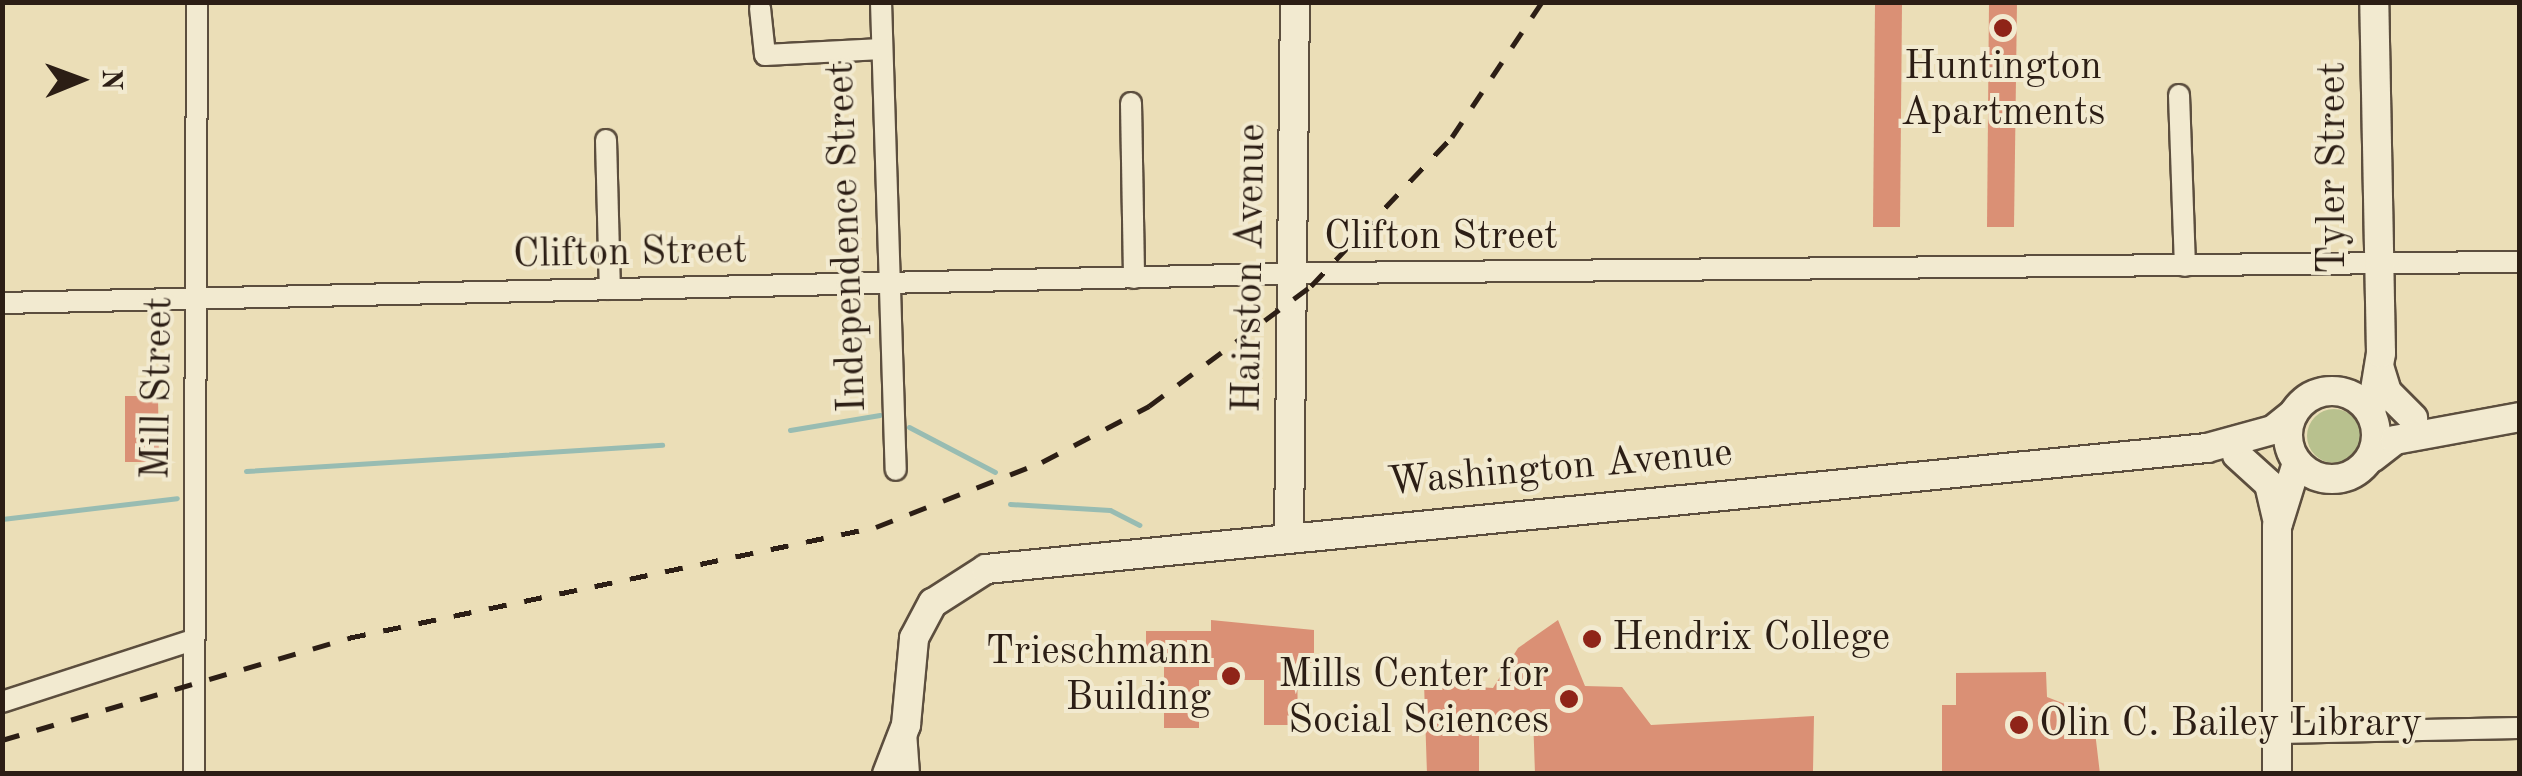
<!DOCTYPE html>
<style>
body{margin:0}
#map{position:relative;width:2522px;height:776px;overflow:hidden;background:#ebdeb7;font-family:"Old Standard TT",serif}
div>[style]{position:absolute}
.green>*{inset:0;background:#b8c18e}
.round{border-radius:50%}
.stream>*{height:5px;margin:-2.5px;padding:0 2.5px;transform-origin:2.5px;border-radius:2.5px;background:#98bcb2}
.building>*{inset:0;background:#da9075}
.roads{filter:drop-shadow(2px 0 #5c4e3e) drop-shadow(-2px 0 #5c4e3e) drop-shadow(0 2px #5c4e3e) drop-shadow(0 -2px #5c4e3e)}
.street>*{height:20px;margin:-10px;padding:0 10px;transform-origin:10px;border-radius:10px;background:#f2ead0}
.secondary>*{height:28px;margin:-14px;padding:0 14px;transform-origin:14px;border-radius:14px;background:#f2ead0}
.secondary>.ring{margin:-14px;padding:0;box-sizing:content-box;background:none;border:28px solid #f2ead0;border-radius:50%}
.rail>*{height:5px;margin-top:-2.5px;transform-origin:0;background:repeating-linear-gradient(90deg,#2c1e15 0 18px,transparent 0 36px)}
.dots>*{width:28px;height:28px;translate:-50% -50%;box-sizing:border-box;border:5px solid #f2ead0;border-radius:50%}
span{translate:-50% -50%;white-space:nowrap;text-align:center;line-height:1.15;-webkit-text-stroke:8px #f2ead0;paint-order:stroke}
.poi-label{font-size:40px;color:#2c1e15}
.left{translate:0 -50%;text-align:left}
.right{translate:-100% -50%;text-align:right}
.street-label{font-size:40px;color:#2c1e15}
.frame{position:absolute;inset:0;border:5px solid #2c1e15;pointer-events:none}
.north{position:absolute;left:30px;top:30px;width:100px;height:100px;-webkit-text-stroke:8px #f2ead0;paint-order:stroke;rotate:89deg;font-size:28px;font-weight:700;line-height:40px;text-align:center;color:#2c1e15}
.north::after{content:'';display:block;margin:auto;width:35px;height:45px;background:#2c1e15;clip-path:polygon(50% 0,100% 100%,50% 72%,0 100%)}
</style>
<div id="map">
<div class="green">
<div class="round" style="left:2307px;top:409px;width:54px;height:54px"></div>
</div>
<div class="stream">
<div style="left:909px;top:427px;width:97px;rotate:27.6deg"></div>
<div style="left:790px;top:430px;width:91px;rotate:-9.5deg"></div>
<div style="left:246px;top:471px;width:417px;rotate:-3.6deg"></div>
<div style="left:1010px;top:504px;width:100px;rotate:3.4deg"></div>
<div style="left:1110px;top:510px;width:33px;rotate:27deg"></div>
<div style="left:2px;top:519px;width:176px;rotate:-6.8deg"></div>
</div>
<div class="building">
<div style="clip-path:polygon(1989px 2px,2017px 2px,2014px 227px,1987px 227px)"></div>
<div style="clip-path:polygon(1875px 4px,1902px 4px,1900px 227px,1873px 227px)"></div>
<div style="clip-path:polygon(125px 396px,158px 396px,159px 462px,125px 462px)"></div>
<div style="clip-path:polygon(1211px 620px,1314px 630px,1314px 664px,1297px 664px,1298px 725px,1264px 725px,1264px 680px,1199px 680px,1199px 728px,1164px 728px,1164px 666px,1146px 666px,1146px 631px,1211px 631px)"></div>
<div style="clip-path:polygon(1558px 620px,1585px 686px,1622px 687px,1651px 725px,1814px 716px,1813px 771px,1535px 774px,1533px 716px,1479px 717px,1479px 774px,1427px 774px,1424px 683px,1493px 688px,1518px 648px)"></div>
<div style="clip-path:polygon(2046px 672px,2047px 697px,2093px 715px,2100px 774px,1942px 774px,1942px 705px,1956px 705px,1956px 673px)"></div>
</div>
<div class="roads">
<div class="street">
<div style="left:881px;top:2px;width:468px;rotate:88.2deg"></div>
<div style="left:760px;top:8px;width:47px;rotate:83.9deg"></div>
<div style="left:765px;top:55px;width:117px;rotate:-2.9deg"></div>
<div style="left:2179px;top:95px;width:171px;rotate:88deg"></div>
<div style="left:1131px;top:103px;width:175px;rotate:89deg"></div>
<div style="left:606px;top:140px;width:149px;rotate:88.5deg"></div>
<div style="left:2px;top:303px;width:1322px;rotate:-1.3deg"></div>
<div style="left:1324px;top:273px;width:1196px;rotate:-0.53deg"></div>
<div style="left:2px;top:702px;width:198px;rotate:-18deg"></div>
<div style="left:906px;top:732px;width:42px;rotate:85.9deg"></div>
<div style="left:2277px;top:733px;width:243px;rotate:-1.2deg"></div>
<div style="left:194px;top:774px;width:772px;rotate:-89.78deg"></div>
</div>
<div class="secondary">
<div style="left:2380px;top:369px;width:24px;rotate:73deg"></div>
<div style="left:2387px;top:392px;width:37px;rotate:45deg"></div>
<div class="ring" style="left:2288px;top:391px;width:60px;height:60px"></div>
<div style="left:2372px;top:408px;width:56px;rotate:-80.7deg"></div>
<div style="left:2381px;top:353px;width:351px;rotate:-91.1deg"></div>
<div style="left:2237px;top:455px;width:43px;rotate:42.2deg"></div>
<div style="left:2269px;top:484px;width:40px;rotate:77deg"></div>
<div style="left:2372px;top:458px;width:29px;rotate:-38deg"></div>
<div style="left:2395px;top:440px;width:127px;rotate:-10.4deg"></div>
<div style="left:1289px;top:535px;width:533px;rotate:-89.36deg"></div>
<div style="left:887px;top:774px;width:53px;rotate:-68.8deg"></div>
<div style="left:906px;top:725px;width:87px;rotate:-84.7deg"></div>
<div style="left:914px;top:638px;width:40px;rotate:-62deg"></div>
<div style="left:933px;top:603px;width:63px;rotate:-32.7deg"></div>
<div style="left:986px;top:569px;width:1227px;rotate:-5.66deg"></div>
<div style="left:2207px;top:448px;width:68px;rotate:-15.3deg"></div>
<div style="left:2273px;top:430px;width:26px;rotate:-39deg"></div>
<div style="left:2277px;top:774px;width:247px;rotate:-90deg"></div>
<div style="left:2277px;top:527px;width:64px;rotate:-72.7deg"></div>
</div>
</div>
<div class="rail">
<div style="left:2px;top:740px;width:361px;rotate:-16.4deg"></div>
<div style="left:348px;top:638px;width:540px;rotate:-11.87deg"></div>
<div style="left:876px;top:527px;width:178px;rotate:-21.4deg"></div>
<div style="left:1042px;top:462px;width:121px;rotate:-27.6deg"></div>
<div style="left:1149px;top:406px;width:202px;rotate:-36.5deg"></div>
<div style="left:1311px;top:286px;width:205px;rotate:-46.6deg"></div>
<div style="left:1452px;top:137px;width:162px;rotate:-56.3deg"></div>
</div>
<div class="dots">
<div style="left:2003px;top:28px;background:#8f2418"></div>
<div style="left:1592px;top:639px;background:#8f2418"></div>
<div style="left:1231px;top:676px;background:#8f2418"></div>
<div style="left:1569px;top:699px;background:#8f2418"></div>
<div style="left:2019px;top:725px;background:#8f2418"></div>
</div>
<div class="poi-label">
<span style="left:2003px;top:91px">Huntington<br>Apartments</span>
<span class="left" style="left:1612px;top:639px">Hendrix College</span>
<span class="right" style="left:1211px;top:676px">Trieschmann<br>Building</span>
<span class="right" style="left:1549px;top:699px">Mills Center for<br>Social Sciences</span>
<span class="left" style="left:2039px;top:725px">Olin C. Bailey Library</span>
</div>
<div class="street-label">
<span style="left:2334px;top:168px;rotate:-90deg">Tyler Street</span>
<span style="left:848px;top:237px;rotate:-92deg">Independence Street</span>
<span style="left:1441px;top:238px">Clifton Street</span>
<span style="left:630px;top:254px;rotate:-1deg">Clifton Street</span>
<span style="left:1251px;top:268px;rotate:-89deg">Hairston Avenue</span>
<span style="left:159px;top:388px;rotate:-89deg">Mill Street</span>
<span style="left:1560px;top:469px;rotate:-5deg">Washington Avenue</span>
</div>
<div class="frame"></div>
<div class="north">N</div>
</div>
